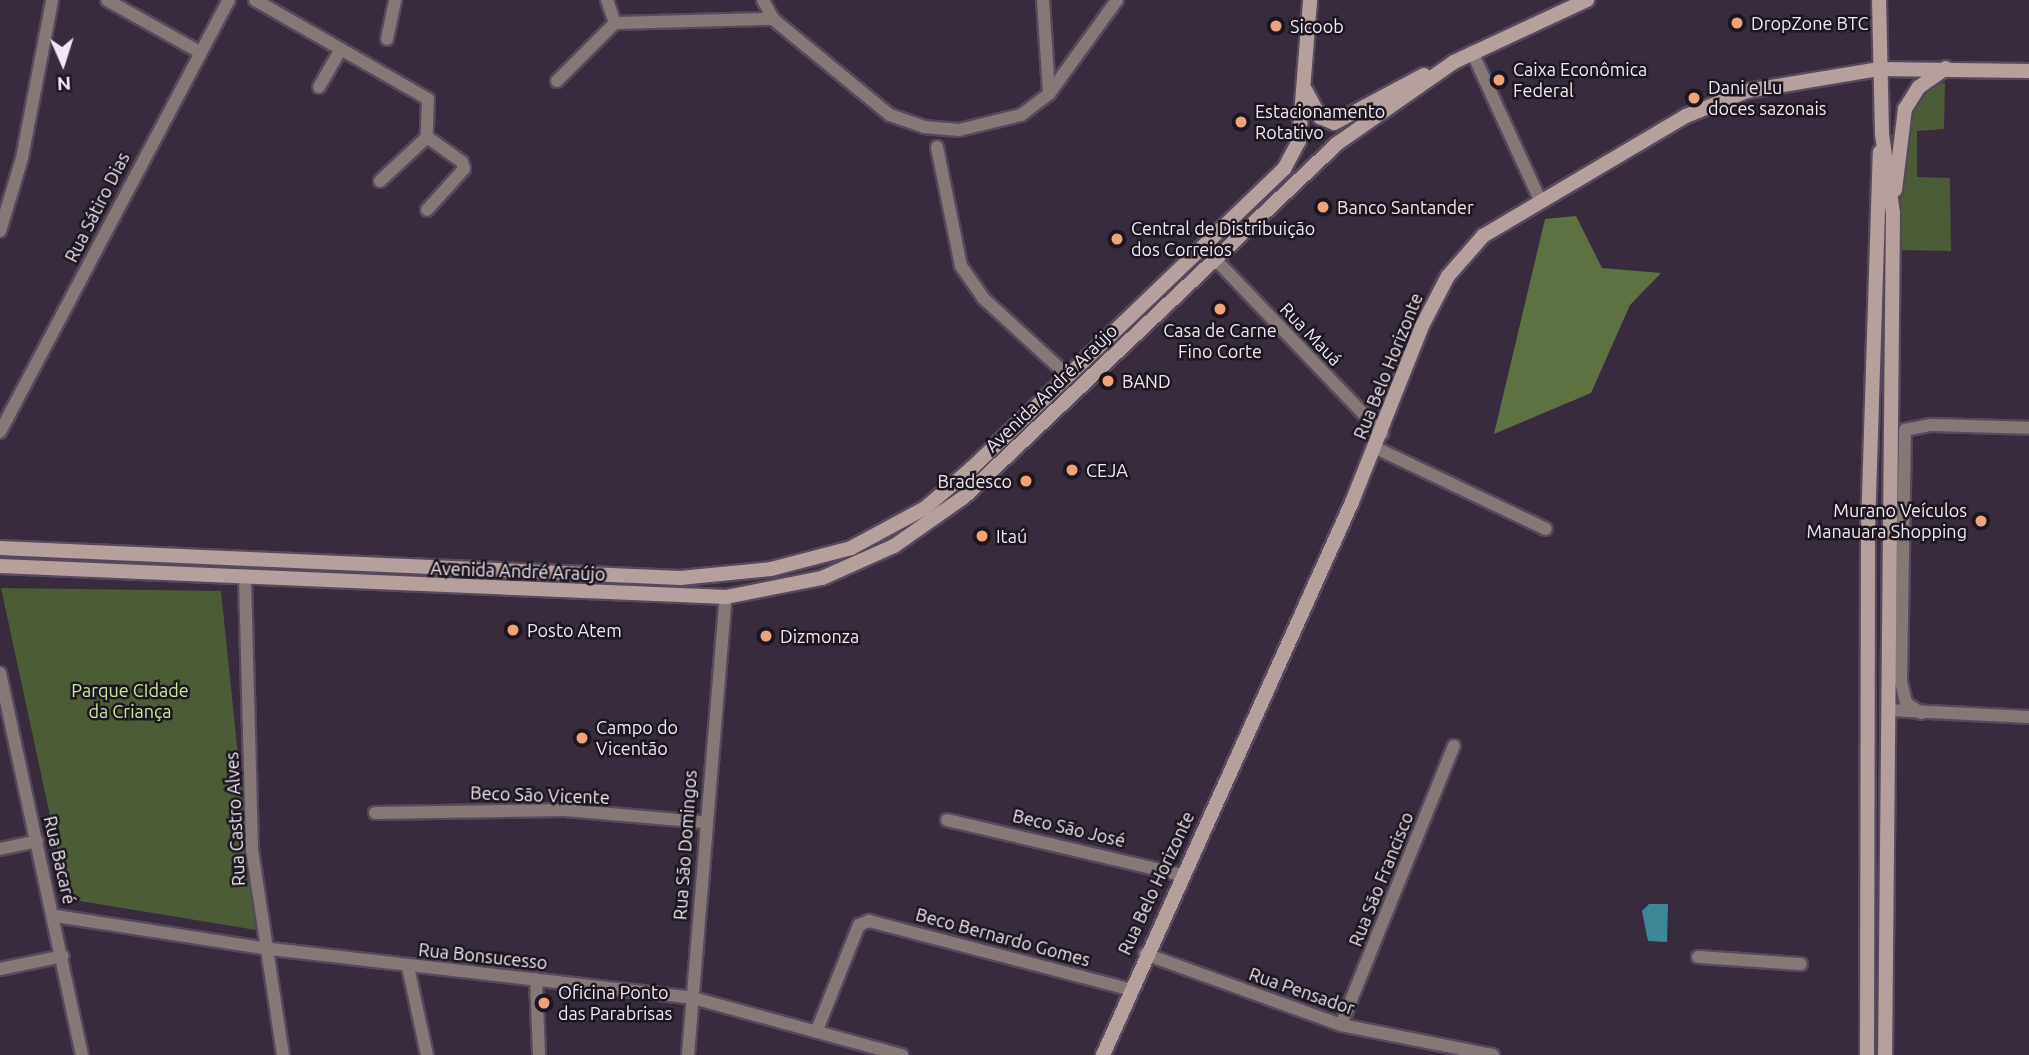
<!DOCTYPE html>
<meta charset="utf-8">
<style>
body{margin:0}
#map{position:relative;width:2029px;height:1055px;overflow:hidden;background:#382b3e;font-family:Ubuntu,sans-serif}
div>[style]{position:absolute}
.green>*{inset:0;background:#4c5c36}
.forest>*{inset:0;background:#5d7240}
.water>*{inset:0;background:#3e8798}
.roads{filter:drop-shadow(2px 0 #55495b) drop-shadow(-2px 0 #55495b) drop-shadow(0 2px #55495b) drop-shadow(0 -2px #55495b)}
.street>*{height:12px;margin:-6px;padding:0 6px;transform-origin:6px;border-radius:6px;background:#857877}
.secondary>*{height:14px;margin:-7px;padding:0 7px;transform-origin:7px;border-radius:7px;background:#b5a09e}
.dots>*{width:19px;height:19px;translate:-50% -50%;box-sizing:border-box;border:4px solid #1c161f;border-radius:50%}
span{translate:-50% -50%;white-space:nowrap;text-align:center;line-height:1.15;-webkit-text-stroke:5px #1c161f;paint-order:stroke}
.poi-label{font-size:18px;color:#f0e8f4}
.left{translate:0 -50%;text-align:left}
.right{translate:-100% -50%;text-align:right}
.street-label{font-size:18px;color:#f0e8f4}
.park-label{font-size:18px;color:#c7e89a}
.north{position:absolute;left:28px;top:28px;width:70px;height:70px;-webkit-text-stroke:5px #1c161f;paint-order:stroke;rotate:177deg;font-size:19px;font-weight:700;line-height:28px;text-align:center;color:#f0e8f4}
.north::after{content:'';display:block;margin:auto;width:24px;height:32px;background:#f0e8f4;clip-path:polygon(50% 0,100% 100%,50% 72%,0 100%)}
</style>
<div id="map">
<div class="green">
<div style="clip-path:polygon(1945px 83px,1944px 129px,1917px 131px,1917px 177px,1950px 178px,1951px 251px,1897px 250px,1906px 113px,1924px 84px)"></div>
<div style="clip-path:polygon(1px 588px,221px 591px,256px 930px,68px 899px)"></div>
</div>
<div class="forest">
<div style="clip-path:polygon(1576px 216px,1602px 268px,1661px 273px,1630px 305px,1591px 393px,1494px 434px,1545px 219px)"></div>
</div>
<div class="water">
<div style="clip-path:polygon(1649px 904px,1668px 904px,1667px 942px,1648px 941px,1642px 911px)"></div>
</div>
<div class="roads">
<div class="street">
<div style="left:107px;top:0;width:104px;rotate:29.3deg"></div>
<div style="left:255px;top:0;width:199px;rotate:29.8deg"></div>
<div style="left:428px;top:99px;width:38px;rotate:92deg"></div>
<div style="left:427px;top:137px;width:43px;rotate:35.5deg"></div>
<div style="left:462px;top:162px;width:7px;rotate:74deg"></div>
<div style="left:464px;top:169px;width:55px;rotate:132.1deg"></div>
<div style="left:607px;top:0;width:24px;rotate:71deg"></div>
<div style="left:763px;top:0;width:21px;rotate:62deg"></div>
<div style="left:773px;top:19px;width:151px;rotate:39.4deg"></div>
<div style="left:890px;top:115px;width:36px;rotate:19deg"></div>
<div style="left:924px;top:127px;width:35px;rotate:5deg"></div>
<div style="left:959px;top:130px;width:64px;rotate:-13.6deg"></div>
<div style="left:1021px;top:115px;width:35px;rotate:-37deg"></div>
<div style="left:1049px;top:94px;width:116px;rotate:-54.1deg"></div>
<div style="left:1043px;top:0;width:94px;rotate:86.3deg"></div>
<div style="left:615px;top:23px;width:158px;rotate:-1.5deg"></div>
<div style="left:387px;top:39px;width:40px;rotate:-78deg"></div>
<div style="left:1472px;top:52px;width:161px;rotate:65.3deg"></div>
<div style="left:557px;top:81px;width:82px;rotate:-45deg"></div>
<div style="left:319px;top:87px;width:44px;rotate:-59.9deg"></div>
<div style="left:937px;top:147px;width:121px;rotate:78.6deg"></div>
<div style="left:961px;top:266px;width:39px;rotate:55deg"></div>
<div style="left:983px;top:298px;width:113px;rotate:42.5deg"></div>
<div style="left:380px;top:181px;width:64px;rotate:-43.1deg"></div>
<div style="left:0;top:231px;width:76px;rotate:-73.2deg"></div>
<div style="left:22px;top:158px;width:161px;rotate:-79.2deg"></div>
<div style="left:1214px;top:258px;width:243px;rotate:46.2deg"></div>
<div style="left:0;top:432px;width:489px;rotate:-62.1deg"></div>
<div style="left:1376px;top:448px;width:188px;rotate:25.5deg"></div>
<div style="left:245px;top:579px;width:271px;rotate:88.5deg"></div>
<div style="left:252px;top:850px;width:207px;rotate:81.4deg"></div>
<div style="left:0;top:673px;width:391px;rotate:77.9deg"></div>
<div style="left:1889px;top:710px;width:140px;rotate:2.9deg"></div>
<div style="left:1921px;top:713px;width:18px;rotate:-146deg"></div>
<div style="left:1906px;top:703px;width:23px;rotate:-103deg"></div>
<div style="left:1901px;top:681px;width:251px;rotate:-89.1deg"></div>
<div style="left:1905px;top:430px;width:25px;rotate:-11deg"></div>
<div style="left:1930px;top:425px;width:99px;rotate:1.7deg"></div>
<div style="left:375px;top:813px;width:190px;rotate:-0.9deg"></div>
<div style="left:565px;top:810px;width:139px;rotate:5deg"></div>
<div style="left:947px;top:820px;width:241px;rotate:13.2deg"></div>
<div style="left:0;top:849px;width:38px;rotate:-12deg"></div>
<div style="left:56px;top:916px;width:208px;rotate:8.8deg"></div>
<div style="left:262px;top:948px;width:434px;rotate:6.6deg"></div>
<div style="left:693px;top:998px;width:217px;rotate:15.3deg"></div>
<div style="left:1145px;top:954px;width:208px;rotate:19.9deg"></div>
<div style="left:1341px;top:1025px;width:155px;rotate:11.2deg"></div>
<div style="left:1698px;top:957px;width:103px;rotate:3.9deg"></div>
<div style="left:408px;top:967px;width:90px;rotate:77.8deg"></div>
<div style="left:0;top:969px;width:64px;rotate:-11.7deg"></div>
<div style="left:536px;top:979px;width:76px;rotate:87.7deg"></div>
<div style="left:1341px;top:1025px;width:301px;rotate:-68deg"></div>
<div style="left:817px;top:1030px;width:113px;rotate:-68.2deg"></div>
<div style="left:859px;top:925px;width:11px;rotate:-22deg"></div>
<div style="left:869px;top:921px;width:268px;rotate:14.7deg"></div>
<div style="left:688px;top:1055px;width:460px;rotate:-85.3deg"></div>
</div>
<div class="secondary">
<div style="left:1879px;top:0;width:134px;rotate:88.7deg"></div>
<div style="left:1882px;top:134px;width:80px;rotate:82.1deg"></div>
<div style="left:1893px;top:213px;width:842px;rotate:90.54deg"></div>
<div style="left:1306px;top:91px;width:30px;rotate:62deg"></div>
<div style="left:1320px;top:117px;width:15px;rotate:23deg"></div>
<div style="left:1334px;top:123px;width:102px;rotate:-28.1deg"></div>
<div style="left:1895px;top:190px;width:82px;rotate:-83deg"></div>
<div style="left:1905px;top:109px;width:26px;rotate:-58deg"></div>
<div style="left:1919px;top:87px;width:33px;rotate:-35deg"></div>
<div style="left:0;top:548px;width:681px;rotate:2.53deg"></div>
<div style="left:680px;top:578px;width:91px;rotate:-5.6deg"></div>
<div style="left:771px;top:569px;width:83px;rotate:-14.7deg"></div>
<div style="left:851px;top:548px;width:84px;rotate:-28.4deg"></div>
<div style="left:925px;top:508px;width:63px;rotate:-40.5deg"></div>
<div style="left:973px;top:467px;width:431px;rotate:-43.8deg"></div>
<div style="left:1284px;top:169px;width:32px;rotate:-62deg"></div>
<div style="left:1299px;top:141px;width:141px;rotate:-85.5deg"></div>
<div style="left:0;top:566px;width:727px;rotate:2.45deg"></div>
<div style="left:726px;top:597px;width:98px;rotate:-11.2deg"></div>
<div style="left:822px;top:578px;width:79px;rotate:-24deg"></div>
<div style="left:894px;top:546px;width:85px;rotate:-35deg"></div>
<div style="left:964px;top:497px;width:515px;rotate:-43.43deg"></div>
<div style="left:1338px;top:143px;width:141px;rotate:-34.9deg"></div>
<div style="left:1454px;top:62px;width:147px;rotate:-25deg"></div>
<div style="left:1103px;top:1055px;width:606px;rotate:-65.76deg"></div>
<div style="left:1352px;top:502px;width:192px;rotate:-68.3deg"></div>
<div style="left:1423px;top:324px;width:54px;rotate:-62.5deg"></div>
<div style="left:1448px;top:276px;width:53px;rotate:-48.8deg"></div>
<div style="left:1483px;top:236px;width:236px;rotate:-30.6deg"></div>
<div style="left:1686px;top:116px;width:66px;rotate:-22.3deg"></div>
<div style="left:1747px;top:91px;width:133px;rotate:-9.5deg"></div>
<div style="left:1878px;top:69px;width:151px;rotate:0.8deg"></div>
<div style="left:1867px;top:1055px;width:527px;rotate:-89.89deg"></div>
<div style="left:1868px;top:528px;width:376px;rotate:-88.2deg"></div>
</div>
</div>
<div class="dots">
<div style="left:1737px;top:23px;background:#f0a279"></div>
<div style="left:1276px;top:26px;background:#f0a279"></div>
<div style="left:1499px;top:80px;background:#f0a279"></div>
<div style="left:1694px;top:98px;background:#f0a279"></div>
<div style="left:1241px;top:122px;background:#f0a279"></div>
<div style="left:1323px;top:207px;background:#f0a279"></div>
<div style="left:1117px;top:239px;background:#f0a279"></div>
<div style="left:1220px;top:309px;background:#f0a279"></div>
<div style="left:1108px;top:381px;background:#f0a279"></div>
<div style="left:1072px;top:470px;background:#f0a279"></div>
<div style="left:1026px;top:481px;background:#f0a279"></div>
<div style="left:1981px;top:521px;background:#f0a279"></div>
<div style="left:982px;top:536px;background:#f0a279"></div>
<div style="left:513px;top:630px;background:#f0a279"></div>
<div style="left:766px;top:636px;background:#f0a279"></div>
<div style="left:582px;top:738px;background:#f0a279"></div>
<div style="left:544px;top:1003px;background:#f0a279"></div>
</div>
<div class="poi-label">
<span class="left" style="left:1751px;top:23px">DropZone BTC</span>
<span class="left" style="left:1290px;top:26px">Sicoob</span>
<span class="left" style="left:1513px;top:80px">Caixa Econômica<br>Federal</span>
<span class="left" style="left:1708px;top:98px">Dani e Lu<br>doces sazonais</span>
<span class="left" style="left:1255px;top:122px">Estacionamento<br>Rotativo</span>
<span class="left" style="left:1337px;top:207px">Banco Santander</span>
<span class="left" style="left:1131px;top:239px">Central de Distribuição<br>dos Correios</span>
<span style="left:1220px;top:341px">Casa de Carne<br>Fino Corte</span>
<span class="left" style="left:1122px;top:381px">BAND</span>
<span class="left" style="left:1086px;top:470px">CEJA</span>
<span class="right" style="left:1012px;top:481px">Bradesco</span>
<span class="right" style="left:1967px;top:521px">Murano Veículos<br>Manauara Shopping</span>
<span class="left" style="left:996px;top:536px">Itaú</span>
<span class="left" style="left:527px;top:630px">Posto Atem</span>
<span class="left" style="left:780px;top:636px">Dizmonza</span>
<span class="left" style="left:596px;top:738px">Campo do<br>Vicentão</span>
<span class="left" style="left:558px;top:1003px">Oficina Ponto<br>das Parabrisas</span>
</div>
<div class="street-label">
<span style="left:97px;top:207px;rotate:-63deg">Rua Sátiro Dias</span>
<span style="left:1311px;top:334px;rotate:46deg">Rua Mauá</span>
<span style="left:1388px;top:366px;rotate:-68deg">Rua Belo Horizonte</span>
<span style="left:1051px;top:388px;rotate:-44deg">Avenida André Araújo</span>
<span style="left:518px;top:571px;rotate:2deg">Avenida André Araújo</span>
<span style="left:540px;top:795px;rotate:2deg">Beco São Vicente</span>
<span style="left:235px;top:819px;rotate:-93deg">Rua Castro Alves</span>
<span style="left:1069px;top:828px;rotate:13deg">Beco São José</span>
<span style="left:685px;top:845px;rotate:-86deg">Rua São Domingos</span>
<span style="left:60px;top:860px;rotate:77deg">Rua Bacaré</span>
<span style="left:1381px;top:879px;rotate:-68deg">Rua São Francisco</span>
<span style="left:1156px;top:883px;rotate:-65deg">Rua Belo Horizonte</span>
<span style="left:1003px;top:937px;rotate:15deg">Beco Bernardo Gomes</span>
<span style="left:483px;top:956px;rotate:6deg">Rua Bonsucesso</span>
<span style="left:1302px;top:991px;rotate:19deg">Rua Pensador</span>
</div>
<div class="park-label">
<span style="left:130px;top:701px">Parque CIdade<br>da Criança</span>
</div>
<div class="north">N</div>
</div>
